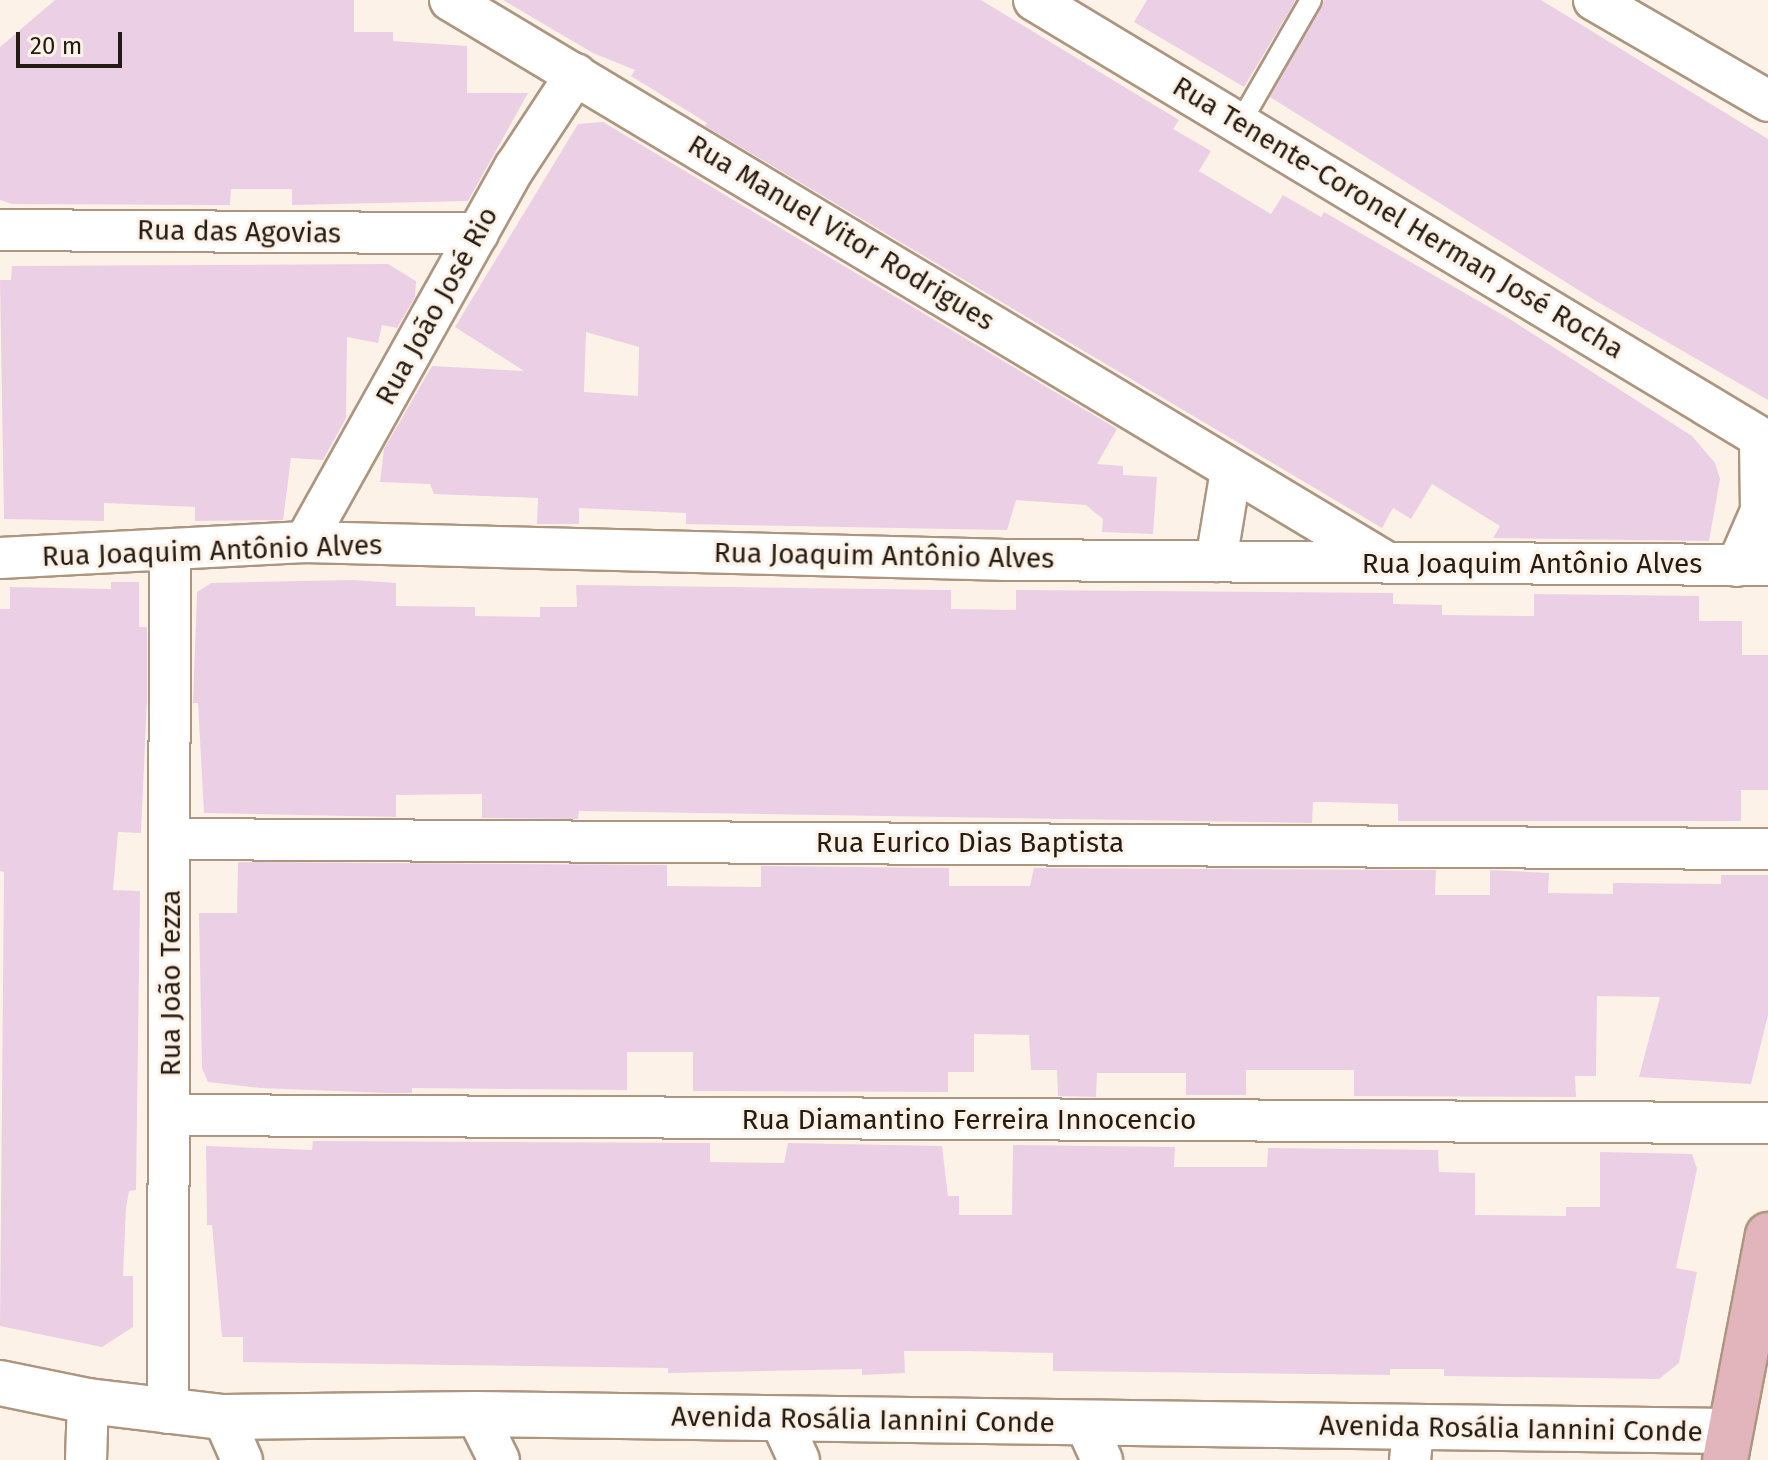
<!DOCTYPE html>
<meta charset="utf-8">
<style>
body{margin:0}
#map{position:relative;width:1768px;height:1460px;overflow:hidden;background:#fdf2e8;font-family:"Fira Sans",sans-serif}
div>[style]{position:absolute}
.building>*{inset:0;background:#ebcfe4}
.roads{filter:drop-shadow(2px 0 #ad957f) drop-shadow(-2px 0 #ad957f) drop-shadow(0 2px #ad957f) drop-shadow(0 -2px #ad957f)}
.service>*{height:20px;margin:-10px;padding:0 10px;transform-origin:10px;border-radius:10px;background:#fff}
.minor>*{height:40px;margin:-20px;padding:0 20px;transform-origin:20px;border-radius:20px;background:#fff}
.tertiary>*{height:44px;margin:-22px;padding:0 22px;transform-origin:22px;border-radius:22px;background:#fff}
.primary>*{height:44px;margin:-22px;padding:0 22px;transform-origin:22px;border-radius:22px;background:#e2b4bc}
span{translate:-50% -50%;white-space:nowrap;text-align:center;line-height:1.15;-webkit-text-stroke:6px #fdf2e8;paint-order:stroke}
.street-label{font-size:28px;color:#241b12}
.scale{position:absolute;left:16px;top:32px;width:106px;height:36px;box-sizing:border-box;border:4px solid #241b12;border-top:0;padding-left:10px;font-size:24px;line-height:28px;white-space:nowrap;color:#241b12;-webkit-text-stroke:6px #fdf2e8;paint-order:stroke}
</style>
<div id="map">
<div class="building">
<div style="clip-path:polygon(55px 0,354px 0,354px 32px,393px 32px,393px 41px,467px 46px,467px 93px,528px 93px,468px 201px,292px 205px,292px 189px,231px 189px,230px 205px,12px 204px,0 200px,0 47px)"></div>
<div style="clip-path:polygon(503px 0,981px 0,1179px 120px,1173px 129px,1211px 151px,1199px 171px,1271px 214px,1283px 195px,1321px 217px,1324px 212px,1508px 318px,1692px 436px,1715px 463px,1720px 479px,1709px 541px,1493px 538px,1500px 526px,1432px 484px,1411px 519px,1393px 508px,1382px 528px,705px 126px,707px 123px,631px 76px,635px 70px,593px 53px)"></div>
<div style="clip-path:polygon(1147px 0,1296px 0,1244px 87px,1134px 22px)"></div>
<div style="clip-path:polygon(1324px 0,1541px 0,1768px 139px,1768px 400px,1596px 301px,1270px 97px)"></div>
<div style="clip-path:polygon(evenodd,603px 122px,1117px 429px,1097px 464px,1123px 466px,1123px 475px,1157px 477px,1153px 534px,1102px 532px,1103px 519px,1086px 505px,1016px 500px,1007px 530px,686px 524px,686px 513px,579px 508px,579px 524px,537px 524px,538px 498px,434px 494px,430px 484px,380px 482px,384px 449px,432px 366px,524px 371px,455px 327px,578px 124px,603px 122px,586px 332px,639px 347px,638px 396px,584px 392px,586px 332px)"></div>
<div style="clip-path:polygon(388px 264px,416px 281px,415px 297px,397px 328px,382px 325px,378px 343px,347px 337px,346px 418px,323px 460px,291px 458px,283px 520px,195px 521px,195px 507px,104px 503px,104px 521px,4px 519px,0 280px,11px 280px,12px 266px)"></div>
<div style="clip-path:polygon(354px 580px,396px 583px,396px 606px,475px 607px,475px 616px,540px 617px,540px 607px,577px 607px,576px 585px,951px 590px,951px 609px,1016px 610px,1016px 590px,1393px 593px,1393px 604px,1442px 605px,1442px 615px,1534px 616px,1534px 594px,1699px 596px,1699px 621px,1742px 621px,1742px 655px,1768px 655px,1768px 790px,1741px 790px,1741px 821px,1398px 821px,1398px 804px,1325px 802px,1313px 802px,1312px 823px,579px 811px,578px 819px,482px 818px,482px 794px,396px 795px,396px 817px,204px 813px,198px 703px,193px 703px,197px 592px,211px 583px)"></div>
<div style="clip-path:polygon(111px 582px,139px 582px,139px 627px,147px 627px,147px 699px,141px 833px,118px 832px,113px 890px,140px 891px,136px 1190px,129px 1191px,126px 1208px,123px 1276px,133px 1276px,133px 1327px,102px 1347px,0 1326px,4px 872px,0 871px,0 609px,10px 609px,10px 587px,111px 589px)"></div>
<div style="clip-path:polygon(238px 862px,667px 865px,667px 886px,761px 887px,761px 866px,949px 868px,949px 886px,1030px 886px,1034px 868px,1436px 870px,1435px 895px,1490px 895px,1490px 870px,1549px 873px,1548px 893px,1613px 894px,1613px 883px,1721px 884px,1721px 875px,1768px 875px,1768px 1015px,1751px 1084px,1639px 1077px,1660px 997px,1597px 996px,1596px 1076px,1575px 1076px,1576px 1097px,1354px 1096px,1354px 1070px,1246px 1070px,1246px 1095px,1186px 1095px,1186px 1073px,1097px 1073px,1096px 1097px,1058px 1096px,1057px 1070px,1031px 1070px,1029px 1035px,974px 1034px,974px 1072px,948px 1072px,948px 1092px,693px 1091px,693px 1052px,627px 1052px,627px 1090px,412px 1088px,412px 1093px,386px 1093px,260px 1088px,208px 1082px,202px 1068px,199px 913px,237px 913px)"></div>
<div style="clip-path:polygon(313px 1141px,710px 1143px,710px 1162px,784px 1163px,788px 1143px,942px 1146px,948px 1196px,959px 1196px,959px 1215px,1012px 1215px,1013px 1145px,1175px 1147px,1174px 1167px,1267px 1167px,1268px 1148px,1438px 1150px,1439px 1172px,1475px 1173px,1475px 1215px,1566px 1216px,1566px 1207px,1600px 1207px,1600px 1152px,1692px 1154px,1697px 1169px,1676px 1268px,1697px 1272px,1679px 1363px,1659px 1379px,1444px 1376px,1444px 1369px,1390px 1369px,1390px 1375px,1053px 1371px,1053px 1353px,965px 1351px,904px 1351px,905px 1373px,862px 1375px,862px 1369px,668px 1373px,668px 1368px,243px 1362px,243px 1337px,222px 1337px,212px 1225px,207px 1225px,206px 1146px,312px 1150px)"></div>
</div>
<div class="roads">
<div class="service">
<div style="left:1240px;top:123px;width:142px;rotate:-60deg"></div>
</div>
<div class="minor">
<div style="left:450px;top:0;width:1092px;rotate:30.98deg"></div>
<div style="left:1034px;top:0;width:857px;rotate:31.06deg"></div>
<div style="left:1594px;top:0;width:201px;rotate:30.1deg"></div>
<div style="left:0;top:230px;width:478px;rotate:0.4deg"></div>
<div style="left:305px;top:542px;width:430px;rotate:-60.8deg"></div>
<div style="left:515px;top:167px;width:111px;rotate:-56.7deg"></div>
<div style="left:0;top:558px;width:305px;rotate:-3deg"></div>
<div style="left:305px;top:542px;width:700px;rotate:1.47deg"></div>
<div style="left:1005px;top:560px;width:763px;rotate:0.38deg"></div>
<div style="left:1216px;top:561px;width:92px;rotate:-80.6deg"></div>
<div style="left:1737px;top:566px;width:60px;rotate:-66.4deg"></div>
<div style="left:1761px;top:511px;width:73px;rotate:-90.8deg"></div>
<div style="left:172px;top:839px;width:1596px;rotate:0.36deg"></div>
<div style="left:170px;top:1115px;width:1598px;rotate:0.29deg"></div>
<div style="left:168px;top:1413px;width:860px;rotate:-89.87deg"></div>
<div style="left:476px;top:1414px;width:51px;rotate:63.4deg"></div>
<div style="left:223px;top:1417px;width:47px;rotate:66.2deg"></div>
<div style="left:780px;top:1419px;width:45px;rotate:65.1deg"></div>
<div style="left:1085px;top:1423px;width:41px;rotate:65.3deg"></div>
<div style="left:86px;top:1460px;width:59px;rotate:-88.1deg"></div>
<div style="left:1410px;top:1460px;width:31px;rotate:-84deg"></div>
</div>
<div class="tertiary">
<div style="left:0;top:1383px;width:90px;rotate:11.6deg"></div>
<div style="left:88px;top:1401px;width:136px;rotate:6.8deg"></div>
<div style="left:223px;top:1417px;width:253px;rotate:-0.7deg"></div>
<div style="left:476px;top:1414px;width:1253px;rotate:0.78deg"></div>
</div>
<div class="primary">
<div style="left:1725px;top:1460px;width:229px;rotate:-79.2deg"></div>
</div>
</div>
<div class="street-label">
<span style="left:1398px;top:218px;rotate:31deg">Rua Tenente-Coronel Herman José Rocha</span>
<span style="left:239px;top:232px;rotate:1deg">Rua das Agovias</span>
<span style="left:841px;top:233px;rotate:31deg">Rua Manuel Vitor Rodrigues</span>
<span style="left:437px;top:306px;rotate:-61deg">Rua João José Rio</span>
<span style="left:212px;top:551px;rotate:-2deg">Rua Joaquim Antônio Alves</span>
<span style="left:884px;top:556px;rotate:1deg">Rua Joaquim Antônio Alves</span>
<span style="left:1532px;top:564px">Rua Joaquim Antônio Alves</span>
<span style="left:970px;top:843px">Rua Eurico Dias Baptista</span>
<span style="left:171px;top:983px;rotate:-90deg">Rua João Tezza</span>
<span style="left:969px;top:1120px">Rua Diamantino Ferreira Innocencio</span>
<span style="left:863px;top:1420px;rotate:1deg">Avenida Rosália Iannini Conde</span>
<span style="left:1511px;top:1429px;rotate:1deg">Avenida Rosália Iannini Conde</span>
</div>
<div class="scale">20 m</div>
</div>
